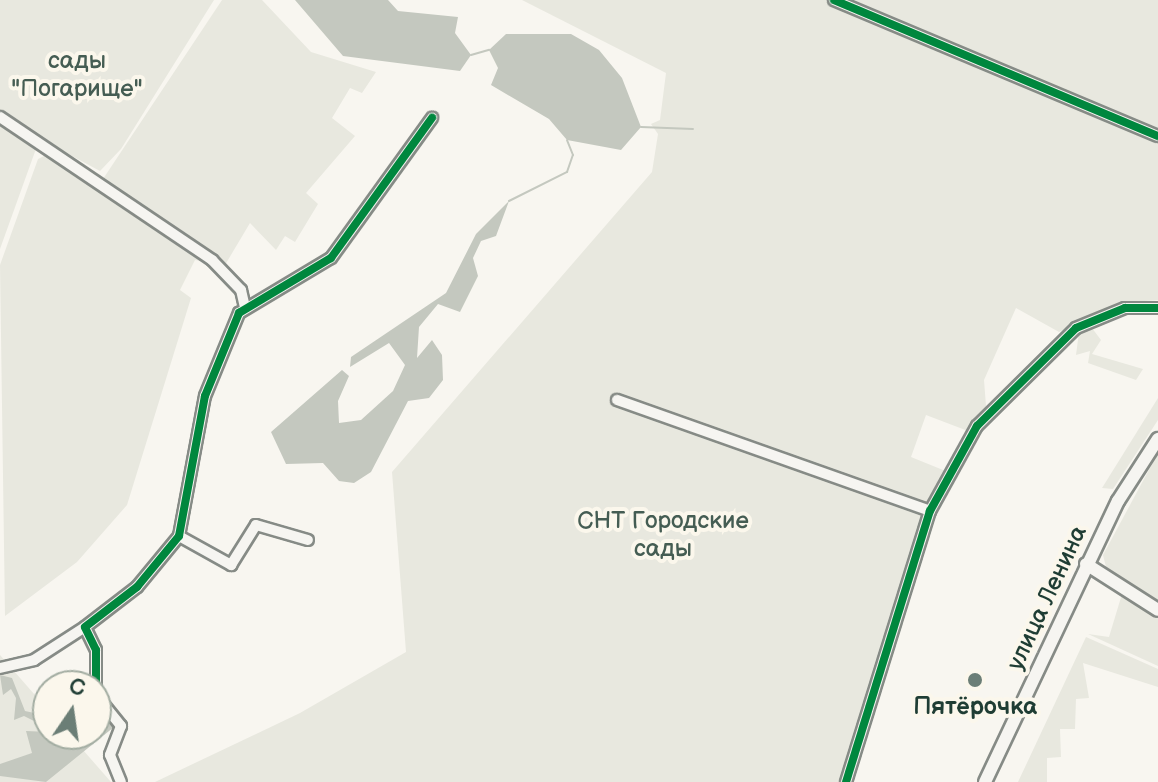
<!DOCTYPE html>
<meta charset="utf-8">
<style>
body{margin:0}
#map{position:relative;width:1158px;height:782px;overflow:hidden;background:#f8f6f0;font-family:"Balsamiq Sans",sans-serif}
div>[style]{position:absolute}
.green>*{inset:0;background:#e8e8df}
.water>*{inset:0;background:#c4c8bf}
.stream>*{height:2px;margin:-1px;padding:0 1px;transform-origin:1px;border-radius:1px;background:#c4c8bf}
.roads{filter:drop-shadow(2px 0 #868b86) drop-shadow(-2px 0 #868b86) drop-shadow(0 2px #868b86) drop-shadow(0 -2px #868b86)}
.minor>*{height:10px;margin:-5px;padding:0 5px;transform-origin:5px;border-radius:5px;background:#f6f5f1}
.major>*{height:12px;margin:-6px;padding:0 6px;transform-origin:6px;border-radius:6px;background:#f6f5f1}
.cycleway>*{height:8px;margin:-4px;padding:0 4px;transform-origin:4px;border-radius:4px;background:#00873e}
.dots>*{width:22px;height:22px;translate:-50% -50%;box-sizing:border-box;border:4px solid #fbf7ec;border-radius:50%}
span{translate:-50% -50%;white-space:nowrap;text-align:center;line-height:1.15;-webkit-text-stroke:8px #fbf7ec;paint-order:stroke}
.park-label{font-size:24px;color:#455d53}
.street-label{font-size:24px;color:#1f3d34}
.poi-label{font-size:24px;color:#1f3d34;font-weight:700}
.north{position:absolute;left:32px;top:670px;width:80px;height:80px;box-sizing:border-box;background:#fbf7ec;border:2px solid #a3ada2;border-radius:50%;rotate:13deg;font-size:22px;font-weight:700;line-height:32px;text-align:center;color:#1f3d34}
.north::after{content:'';display:block;margin:auto;width:28px;height:36px;background:#6b7e76;clip-path:polygon(50% 0,100% 100%,50% 72%,0 100%)}
</style>
<div id="map">
<div class="green">
<div style="clip-path:polygon(0 0,214px 0,121px 149px,100px 171px,46px 142px,37px 146px,0 249px)"></div>
<div style="clip-path:polygon(222px 0,262px 0,311px 52px,376px 72px,362px 93px,350px 88px,332px 118px,355px 136px,306px 193px,318px 204px,295px 242px,285px 236px,276px 250px,250px 223px,225px 265px,195px 260px,180px 290px,191px 298px,127px 505px,77px 562px,5px 616px,0 265px,38px 159px,48px 154px,99px 185px)"></div>
<div style="clip-path:polygon(522px 0,1158px 0,1158px 300px,1118px 303px,1059px 332px,1016px 308px,984px 380px,986px 406px,968px 431px,926px 415px,911px 457px,948px 472px,846px 782px,155px 782px,300px 713px,406px 652px,392px 472px,652px 172px,658px 134px,651px 124px,660px 120px,666px 73px)"></div>
<div style="clip-path:polygon(1092px 328px,1101px 340px,1092px 354px,1143px 369px,1136px 380px,1088px 363px,1090px 351px,1076px 355px,1079px 332px)"></div>
<div style="clip-path:polygon(1158px 398px,1158px 420px,1113px 489px,1102px 488px)"></div>
<div style="clip-path:polygon(1158px 453px,1158px 600px,1106px 567px,1103px 555px)"></div>
<div style="clip-path:polygon(1122px 594px,1158px 618px,1158px 666px,1088px 634px,1109px 637px)"></div>
<div style="clip-path:polygon(1086px 637px,1158px 669px,1158px 687px,1083px 663px,1089px 698px,1076px 699px,1075px 729px,1060px 729px,1061px 757px,1047px 758px,1047px 782px,1018px 782px)"></div>
<div style="clip-path:polygon(0 655px,48px 710px,48px 734px,69px 734px,111px 782px,0 782px)"></div>
</div>
<div class="water">
<div style="clip-path:polygon(295px 0,388px 0,398px 11px,458px 17px,455px 33px,471px 55px,460px 71px,343px 56px)"></div>
<div style="clip-path:polygon(506px 34px,571px 34px,599px 50px,622px 78px,641px 127px,621px 150px,567px 140px,549px 119px,491px 85px,498px 68px,489px 50px)"></div>
<div style="clip-path:polygon(509px 201px,496px 236px,481px 241px,473px 258px,478px 276px,460px 312px,438px 304px,419px 327px,417px 358px,432px 340px,442px 355px,443px 380px,429px 398px,408px 401px,371px 472px,354px 483px,339px 481px,323px 463px,286px 464px,271px 432px,342px 370px,349px 376px,338px 401px,339px 423px,361px 420px,393px 391px,405px 365px,389px 343px,350px 367px,351px 357px,446px 293px,476px 234px)"></div>
<div style="clip-path:polygon(0 675px,12px 678px,25px 711px,48px 716px,48px 728px,24px 716px,14px 720px,16px 698px,11px 689px,3px 695px)"></div>
<div style="clip-path:polygon(99px 717px,114px 727px,46px 782px,0 776px,0 764px,32px 753px,26px 731px,96px 734px)"></div>
</div>
<div class="stream">
<div style="left:471px;top:55px;width:19px;rotate:-16deg"></div>
<div style="left:641px;top:127px;width:52px;rotate:2.2deg"></div>
<div style="left:509px;top:201px;width:65px;rotate:-26.6deg"></div>
<div style="left:567px;top:172px;width:18px;rotate:-71deg"></div>
<div style="left:573px;top:155px;width:16px;rotate:-112deg"></div>
</div>
<div class="roads">
<div class="minor">
<div style="left:834px;top:0;width:351px;rotate:22.8deg"></div>
<div style="left:0;top:117px;width:256px;rotate:34deg"></div>
<div style="left:212px;top:260px;width:42px;rotate:46deg"></div>
<div style="left:241px;top:290px;width:18px;rotate:77deg"></div>
<div style="left:617px;top:400px;width:332px;rotate:19.5deg"></div>
<div style="left:179px;top:536px;width:60px;rotate:29.1deg"></div>
<div style="left:231px;top:565px;width:47px;rotate:-58deg"></div>
<div style="left:256px;top:525px;width:54px;rotate:16.1deg"></div>
<div style="left:0;top:668px;width:35px;rotate:-13deg"></div>
<div style="left:34px;top:660px;width:61px;rotate:-32.9deg"></div>
<div style="left:96px;top:690px;width:40px;rotate:-90deg"></div>
<div style="left:96px;top:650px;width:25px;rotate:-116deg"></div>
<div style="left:85px;top:627px;width:66px;rotate:-37.6deg"></div>
<div style="left:137px;top:587px;width:66px;rotate:-50.5deg"></div>
<div style="left:179px;top:536px;width:142px;rotate:-79.5deg"></div>
<div style="left:205px;top:396px;width:90px;rotate:-67.7deg"></div>
<div style="left:239px;top:313px;width:107px;rotate:-30.9deg"></div>
<div style="left:331px;top:258px;width:173px;rotate:-54.2deg"></div>
<div style="left:96px;top:695px;width:40px;rotate:51deg"></div>
<div style="left:121px;top:726px;width:31px;rotate:111deg"></div>
<div style="left:110px;top:755px;width:29px;rotate:68deg"></div>
<div style="left:846px;top:782px;width:284px;rotate:-72.8deg"></div>
<div style="left:930px;top:511px;width:97px;rotate:-61.1deg"></div>
<div style="left:977px;top:426px;width:139px;rotate:-44.7deg"></div>
<div style="left:1076px;top:328px;width:53px;rotate:-22.2deg"></div>
<div style="left:1125px;top:308px;width:33px"></div>
</div>
<div class="major">
<div style="left:1086px;top:564px;width:85px;rotate:32.6deg"></div>
<div style="left:985px;top:782px;width:311px;rotate:-64.7deg"></div>
<div style="left:1118px;top:501px;width:74px;rotate:-57.2deg"></div>
</div>
</div>
<div class="cycleway">
<div style="left:834px;top:0;width:351px;rotate:22.8deg"></div>
<div style="left:96px;top:690px;width:40px;rotate:-90deg"></div>
<div style="left:96px;top:650px;width:25px;rotate:-116deg"></div>
<div style="left:85px;top:627px;width:66px;rotate:-37.6deg"></div>
<div style="left:137px;top:587px;width:66px;rotate:-50.5deg"></div>
<div style="left:179px;top:536px;width:142px;rotate:-79.5deg"></div>
<div style="left:205px;top:396px;width:90px;rotate:-67.7deg"></div>
<div style="left:239px;top:313px;width:107px;rotate:-30.9deg"></div>
<div style="left:331px;top:258px;width:173px;rotate:-54.2deg"></div>
<div style="left:846px;top:782px;width:284px;rotate:-72.8deg"></div>
<div style="left:930px;top:511px;width:97px;rotate:-61.1deg"></div>
<div style="left:977px;top:426px;width:139px;rotate:-44.7deg"></div>
<div style="left:1076px;top:328px;width:53px;rotate:-22.2deg"></div>
<div style="left:1125px;top:308px;width:33px"></div>
</div>
<div class="dots">
<div style="left:975px;top:680px;background:#6b7e76"></div>
</div>
<div class="park-label">
<span style="left:77px;top:75px">сады<br>"Погарище"</span>
<span style="left:663px;top:535px">СНТ Городские<br>сады</span>
</div>
<div class="street-label">
<span style="left:1047px;top:598px;rotate:-65deg">улица Ленина</span>
</div>
<div class="poi-label">
<span style="left:975px;top:707px">Пятёрочка</span>
</div>
<div class="north">С</div>
</div>
